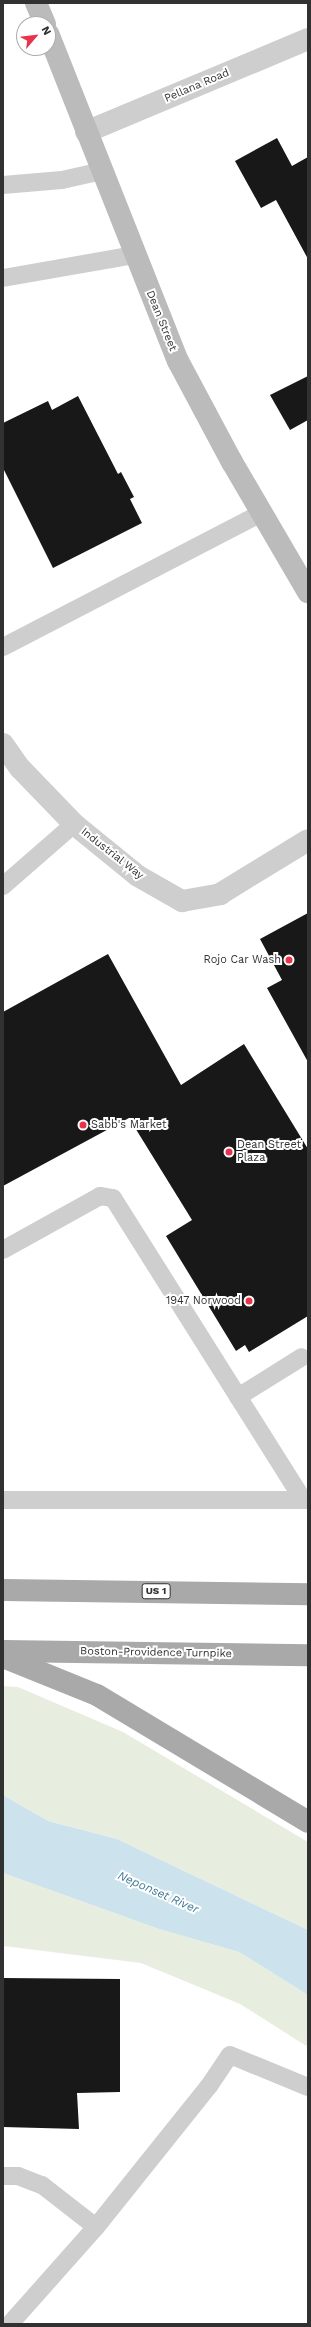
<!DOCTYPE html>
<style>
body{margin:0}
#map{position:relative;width:311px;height:2327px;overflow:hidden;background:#fff;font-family:"Work Sans",sans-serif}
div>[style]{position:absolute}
.green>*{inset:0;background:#e8eedf}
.water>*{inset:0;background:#cce2ed}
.building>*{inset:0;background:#181818}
.lane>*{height:18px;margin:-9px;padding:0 9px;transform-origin:9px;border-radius:9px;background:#cecece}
.street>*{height:22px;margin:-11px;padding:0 11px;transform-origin:11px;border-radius:11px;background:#cecece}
.secondary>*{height:22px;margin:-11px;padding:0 11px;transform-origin:11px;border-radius:11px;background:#bbb}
.primary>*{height:22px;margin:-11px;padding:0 11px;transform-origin:11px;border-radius:11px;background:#a9a9a9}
.dots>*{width:11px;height:11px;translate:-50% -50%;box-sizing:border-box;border:2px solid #fff;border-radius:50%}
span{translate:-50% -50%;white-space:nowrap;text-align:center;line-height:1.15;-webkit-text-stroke:4px #fff;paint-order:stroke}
.shield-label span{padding:1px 3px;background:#fff;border:1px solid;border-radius:3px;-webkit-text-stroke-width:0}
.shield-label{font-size:10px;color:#313131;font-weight:700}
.street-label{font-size:11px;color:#313131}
.poi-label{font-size:11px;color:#313131}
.right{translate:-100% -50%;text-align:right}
.left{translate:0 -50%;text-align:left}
.water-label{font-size:12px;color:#3d7895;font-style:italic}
.frame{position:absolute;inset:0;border:4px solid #313131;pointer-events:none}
.north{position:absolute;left:16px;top:16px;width:40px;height:40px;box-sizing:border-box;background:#fff;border:1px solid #adadad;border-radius:50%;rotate:62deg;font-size:11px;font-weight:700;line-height:16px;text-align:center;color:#313131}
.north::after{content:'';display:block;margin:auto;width:14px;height:18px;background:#e8334b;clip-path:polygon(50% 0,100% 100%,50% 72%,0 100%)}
</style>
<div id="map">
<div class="green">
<div style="clip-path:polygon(3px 1686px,18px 1687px,123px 1732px,308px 1842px,308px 1930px,117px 1839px,48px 1821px,3px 1795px)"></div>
<div style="clip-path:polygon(3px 1873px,159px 1929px,239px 1952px,308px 1995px,308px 2047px,240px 2004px,141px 1963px,3px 1946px)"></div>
</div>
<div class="water">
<div style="clip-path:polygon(3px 1795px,48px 1821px,117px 1839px,308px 1930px,308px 1995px,239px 1952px,159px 1929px,3px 1873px)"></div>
</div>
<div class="building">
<div style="clip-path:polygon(277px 138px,292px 166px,308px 157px,308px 259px,276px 200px,261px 208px,235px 161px)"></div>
<div style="clip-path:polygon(308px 376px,308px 420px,290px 430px,270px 395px)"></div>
<div style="clip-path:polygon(78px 396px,118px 474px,121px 472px,134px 497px,130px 499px,142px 523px,53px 568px,3px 468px,3px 423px,48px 401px,52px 410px)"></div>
<div style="clip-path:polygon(308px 913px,308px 1062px,267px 988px,282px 980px,260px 939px)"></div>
<div style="clip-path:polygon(108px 954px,181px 1085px,244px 1044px,308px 1149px,308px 1316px,249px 1352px,245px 1345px,236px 1351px,166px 1236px,192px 1220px,129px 1118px,3px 1186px,3px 1012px)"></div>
<div style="clip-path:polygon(3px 1978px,120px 1979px,120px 2092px,77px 2093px,79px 2129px,3px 2127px)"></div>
</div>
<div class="lane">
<div style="left:3px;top:185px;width:59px;rotate:-4.8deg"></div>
<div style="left:62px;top:180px;width:41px;rotate:-12.7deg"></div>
<div style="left:3px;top:278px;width:134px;rotate:-9.9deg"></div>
<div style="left:3px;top:647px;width:291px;rotate:-27.4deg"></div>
<div style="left:3px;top:886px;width:94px;rotate:-41.1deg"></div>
<div style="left:3px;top:1250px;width:111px;rotate:-29.1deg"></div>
<div style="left:100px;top:1196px;width:13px;rotate:9deg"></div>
<div style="left:113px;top:1198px;width:357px;rotate:57.8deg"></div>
<div style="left:238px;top:1397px;width:75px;rotate:-32deg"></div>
<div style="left:3px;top:1500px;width:305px"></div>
<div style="left:3px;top:2176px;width:15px"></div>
<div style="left:18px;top:2176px;width:26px;rotate:21deg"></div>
<div style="left:42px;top:2185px;width:68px;rotate:37.9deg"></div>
<div style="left:96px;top:2227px;width:130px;rotate:131.6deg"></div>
<div style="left:96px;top:2227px;width:181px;rotate:-51.3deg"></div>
<div style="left:209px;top:2086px;width:37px;rotate:-56deg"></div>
<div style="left:230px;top:2055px;width:84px;rotate:22.3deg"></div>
</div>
<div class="street">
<div style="left:86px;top:132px;width:241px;rotate:-22.7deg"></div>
<div style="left:3px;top:744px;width:29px;rotate:55deg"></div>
<div style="left:20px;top:768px;width:78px;rotate:46deg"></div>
<div style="left:74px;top:824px;width:82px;rotate:39.1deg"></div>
<div style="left:138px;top:876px;width:51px;rotate:29.6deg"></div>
<div style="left:182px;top:901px;width:39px;rotate:-10deg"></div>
<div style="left:220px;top:894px;width:103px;rotate:-31.5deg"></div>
</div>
<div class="secondary">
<div style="left:36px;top:3px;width:23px;rotate:67deg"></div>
<div style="left:48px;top:33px;width:353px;rotate:68.4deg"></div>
<div style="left:178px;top:361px;width:115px;rotate:61.9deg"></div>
<div style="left:232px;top:462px;width:151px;rotate:59.7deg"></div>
</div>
<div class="primary">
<div style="left:3px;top:1590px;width:305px;rotate:0.8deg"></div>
<div style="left:3px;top:1651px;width:305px;rotate:0.8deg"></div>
<div style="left:3px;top:1657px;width:101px;rotate:22deg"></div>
<div style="left:97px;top:1695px;width:246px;rotate:31deg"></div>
</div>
<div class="dots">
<div style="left:289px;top:960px;background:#e8334b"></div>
<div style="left:83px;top:1125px;background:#e8334b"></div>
<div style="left:229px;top:1152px;background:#e8334b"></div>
<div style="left:249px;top:1301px;background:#e8334b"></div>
</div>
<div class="shield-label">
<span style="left:156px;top:1591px">US 1</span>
</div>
<div class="street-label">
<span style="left:197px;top:86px;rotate:-23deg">Pellana Road</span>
<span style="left:161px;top:321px;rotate:68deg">Dean Street</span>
<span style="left:112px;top:854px;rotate:38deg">Industrial Way</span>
<span style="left:156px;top:1653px;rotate:1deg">Boston-Providence Turnpike</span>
</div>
<div class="poi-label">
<span class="right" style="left:281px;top:960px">Rojo Car Wash</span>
<span class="left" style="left:91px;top:1125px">Sabb's Market</span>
<span class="left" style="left:237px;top:1152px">Dean Street<br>Plaza</span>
<span class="right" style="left:241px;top:1301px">1947 Norwood</span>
</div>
<div class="water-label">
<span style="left:158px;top:1893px;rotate:24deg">Neponset River</span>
</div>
<div class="frame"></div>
<div class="north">N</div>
</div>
